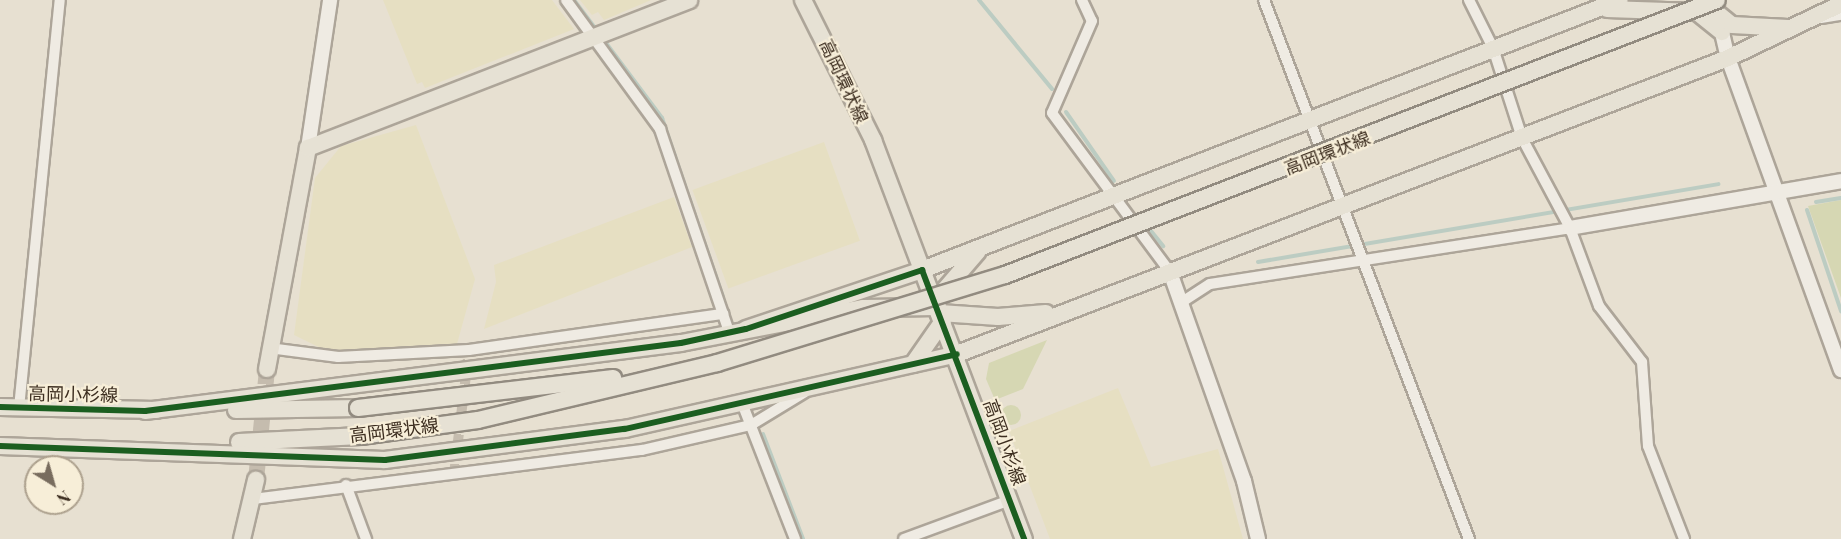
<!DOCTYPE html>
<meta charset="utf-8">
<style>
body{margin:0}
#map{position:relative;width:1841px;height:539px;overflow:hidden;background:#e7e0d1;font-family:"Playfair Display","Noto Sans JP",serif}
div>[style]{position:absolute}
[style*='--x']{left:calc(var(--x)*1px);top:calc(var(--y)*1px);width:calc(var(--w)*1px);rotate:calc(var(--a)*1deg)}
.farmland>*{inset:0;background:#e6dfc2;transform-origin:0 0}
.green>*{inset:0;background:#d6d7b3}
.round{border-radius:50%}
.stream>*{height:4px;margin:-2px;padding:0 2px;transform-origin:2px;border-radius:2px;background:#bcccc2}
.minor-tunnel>*{height:10px;margin-top:-5px;transform-origin:0;background:repeating-linear-gradient(90deg,#c5bcae 0 10px,transparent 0 15px)}
.primary-tunnel>*{height:16px;margin-top:-8px;transform-origin:0;background:repeating-linear-gradient(90deg,#c5bcae 0 16px,transparent 0 24px)}
.roads{filter:drop-shadow(2px 0 #ada599) drop-shadow(-2px 0 #ada599) drop-shadow(0 2px #ada599) drop-shadow(0 -2px #ada599)}
.minor>*{height:10px;margin:-5px;padding:0 5px;transform-origin:5px;border-radius:5px;background:#efebe3}
.tertiary>*{height:14px;margin:-7px;padding:0 7px;transform-origin:7px;border-radius:7px;background:#efebe3}
.primary>*{height:16px;margin:-8px;padding:0 8px;transform-origin:8px;border-radius:8px;background:#e6e1d4}
.bridges{filter:drop-shadow(2px 0 #928b80) drop-shadow(-2px 0 #928b80) drop-shadow(0 2px #928b80) drop-shadow(0 -2px #928b80)}
.primary-bridge>*{height:16px;margin:-8px;padding:0 8px;transform-origin:8px;border-radius:8px;background:#e6e1d4}
.cycleway>*{height:6px;margin:-3px;padding:0 3px;transform-origin:3px;border-radius:3px;background:#1b5e20}
span{translate:-50% -50%;white-space:nowrap;text-align:center;line-height:1.15;-webkit-text-stroke:4.5px #f7eed8;paint-order:stroke}
.street-label{font-size:18px;color:#3d2e20}
.north{position:absolute;left:24px;top:455px;width:60px;height:60px;box-sizing:border-box;background:#f7eed8;border:2px solid #ada18e;border-radius:50%;rotate:143deg;font-size:16px;font-weight:700;line-height:24px;text-align:center;color:#3d2e20}
.north::after{content:'';display:block;margin:auto;width:21px;height:27px;background:#786c5e;clip-path:polygon(50% 0,100% 100%,50% 72%,0 100%)}
</style>
<div id="map">
<div class="farmland">
<i style="clip-path:polygon(383px 0,552px 0,574px 29px,425px 88px,422px 82px,417px 84px)"></i>
<i style="clip-path:polygon(580px 0,651px 0,604px 20px,598px 12px,592px 15px)"></i>
<i style="clip-path:polygon(416px 125px,475px 279px,457px 344px,335px 355px,294px 335px,315px 178px,341px 146px)"></i>
<i style="left:824px;top:142px;width:105px;height:140px;rotate:70deg"></i>
<i style="clip-path:polygon(674px 197px,692px 247px,484px 329px,496px 282px,494px 265px)"></i>
<i style="clip-path:polygon(1118px 388px,1151px 467px,1218px 449px,1243px 539px,1050px 539px,1009px 431px)"></i>
</div>
<div class="green">
<i style="clip-path:polygon(1841px 200px,1841px 298px,1808px 206px)"></i>
<i style="clip-path:polygon(1047px 340px,1023px 389px,995px 400px,986px 379px,989px 363px)"></i>
<i class="round" style="left:1001px;top:405px;width:20px;height:20px"></i>
</div>
<div class="stream">
<i style="--x:574;--y:0;--w:39;--a:53"></i>
<i style="--x:979;--y:0;--w:115;--a:50.6"></i>
<i style="--x:603;--y:39;--w:99;--a:53.2"></i>
<i style="--x:662;--y:118;--w:189;--a:71.2"></i>
<i style="--x:1066;--y:112;--w:84;--a:55.2"></i>
<i style="--x:1816;--y:202;--w:25;--a:-9"></i>
<i style="--x:1807;--y:210;--w:107;--a:71.4"></i>
<i style="--x:1147;--y:226;--w:26;--a:51"></i>
<i style="--x:1258;--y:262;--w:467;--a:-9.6"></i>
<i style="--x:763;--y:434;--w:112;--a:69.1"></i>
</div>
<div class="minor-tunnel">
<i style="--x:454;--y:474;--w:125;--a:-83.1"></i>
</div>
<div class="primary-tunnel">
<i style="--x:256;--y:480;--w:112;--a:-84.3"></i>
</div>
<div class="roads">
<div class="minor">
<i style="--x:566;--y:0;--w:160;--a:53.9"></i>
<i style="--x:660;--y:129;--w:214;--a:71.2"></i>
<i style="--x:1082;--y:0;--w:23;--a:65"></i>
<i style="--x:1092;--y:21;--w:100;--a:113.5"></i>
<i style="--x:1052;--y:113;--w:198;--a:53.4"></i>
<i style="--x:1264;--y:0;--w:577;--a:69.18"></i>
<i style="--x:1469;--y:0;--w:54;--a:63.4"></i>
<i style="--x:1493;--y:48;--w:95;--a:72.1"></i>
<i style="--x:1522;--y:138;--w:102;--a:61.9"></i>
<i style="--x:1570;--y:228;--w:83;--a:69.6"></i>
<i style="--x:1599;--y:306;--w:71;--a:52.5"></i>
<i style="--x:1642;--y:362;--w:84;--a:85.9"></i>
<i style="--x:1648;--y:446;--w:100;--a:68.8"></i>
<i style="--x:1821;--y:18;--w:20;--a:-9"></i>
<i style="--x:1182;--y:302;--w:33;--a:-33"></i>
<i style="--x:1210;--y:284;--w:364;--a:-8.8"></i>
<i style="--x:269;--y:348;--w:70;--a:7.4"></i>
<i style="--x:338;--y:357;--w:131;--a:-3.1"></i>
<i style="--x:469;--y:350;--w:257;--a:-8.1"></i>
<i style="--x:742;--y:403;--w:146;--a:68.7"></i>
<i style="--x:19;--y:408;--w:410;--a:-84.3"></i>
<i style="--x:346;--y:485;--w:58;--a:69.7"></i>
<i style="--x:253;--y:499;--w:392;--a:-7.2"></i>
<i style="--x:642;--y:450;--w:112;--a:-12.9"></i>
<i style="--x:751;--y:425;--w:63;--a:-31.4"></i>
<i style="--x:904;--y:539;--w:113;--a:-20.2"></i>
</div>
<div class="tertiary">
<i style="--x:1720;--y:24;--w:35;--a:77"></i>
<i style="--x:1728;--y:58;--w:332;--a:70.1"></i>
<i style="--x:308;--y:148;--w:150;--a:-81.5"></i>
<i style="--x:1570;--y:228;--w:275;--a:-9.8"></i>
<i style="--x:1170;--y:272;--w:222;--a:70.5"></i>
<i style="--x:1244;--y:481;--w:60;--a:76.4"></i>
</div>
<div class="primary">
<i style="--x:803;--y:0;--w:157;--a:63.4"></i>
<i style="--x:873;--y:140;--w:427;--a:69.3"></i>
<i style="--x:1607;--y:9;--w:90;--a:1.9"></i>
<i style="--x:1697;--y:12;--w:32;--a:39"></i>
<i style="--x:1717;--y:13;--w:19;--a:39"></i>
<i style="--x:1732;--y:25;--w:56;--a:3.1"></i>
<i style="--x:935;--y:301;--w:66;--a:-49.3"></i>
<i style="--x:940;--y:313;--w:58;--a:3.9"></i>
<i style="--x:998;--y:317;--w:48;--a:-4.8"></i>
<i style="--x:746;--y:329;--w:186;--a:-18.5"></i>
<i style="--x:922;--y:270;--w:748;--a:-21.15"></i>
<i style="--x:913;--y:364;--w:52;--a:-55.1"></i>
<i style="--x:267;--y:369;--w:225;--a:-79.5"></i>
<i style="--x:308;--y:148;--w:409;--a:-21.2"></i>
<i style="--x:0;--y:407;--w:156;--a:1.1"></i>
<i style="--x:236;--y:410;--w:122;--a:-0.9"></i>
<i style="--x:145;--y:411;--w:540;--a:-7.23"></i>
<i style="--x:681;--y:343;--w:185;--a:-10.9"></i>
<i style="--x:863;--y:308;--w:75;--a:-0.8"></i>
<i style="--x:239;--y:442;--w:122;--a:-2.8"></i>
<i style="--x:0;--y:446;--w:385;--a:2.1"></i>
<i style="--x:385;--y:460;--w:242;--a:-7.4"></i>
<i style="--x:625;--y:429;--w:340;--a:-12.7"></i>
<i style="--x:957;--y:354;--w:826;--a:-21"></i>
<i style="--x:1728;--y:58;--w:125;--a:-25.5"></i>
<i style="--x:242;--y:539;--w:61;--a:-76.7"></i>
</div>
</div>
<div class="bridges">
<div class="primary-bridge">
<i style="--x:358;--y:408;--w:257;--a:-6.7"></i>
<i style="--x:361;--y:436;--w:118;--a:-7.8"></i>
<i style="--x:478;--y:420;--w:246;--a:-13.4"></i>
<i style="--x:717;--y:363;--w:301;--a:-17"></i>
<i style="--x:1005;--y:275;--w:763;--a:-21.12"></i>
</div>
</div>
<div class="cycleway">
<i style="--x:0;--y:407;--w:145;--a:1.6"></i>
<i style="--x:145;--y:411;--w:540;--a:-7.23"></i>
<i style="--x:681;--y:343;--w:66;--a:-12.2"></i>
<i style="--x:746;--y:329;--w:186;--a:-18.5"></i>
<i style="--x:922;--y:270;--w:288;--a:69.2"></i>
<i style="--x:0;--y:446;--w:385;--a:2.1"></i>
<i style="--x:385;--y:460;--w:242;--a:-7.4"></i>
<i style="--x:625;--y:429;--w:340;--a:-12.7"></i>
</div>
<div class="street-label">
<span style="left:844px;top:81px;rotate:65deg">高岡環状線</span>
<span style="left:1327px;top:153px;rotate:-21deg">高岡環状線</span>
<span style="left:73px;top:394px;rotate:1deg">高岡小杉線</span>
<span style="left:394px;top:430px;rotate:-7deg">高岡環状線</span>
<span style="left:1005px;top:442px;rotate:70deg">高岡小杉線</span>
</div>
<div class="north">N</div>
</div>
